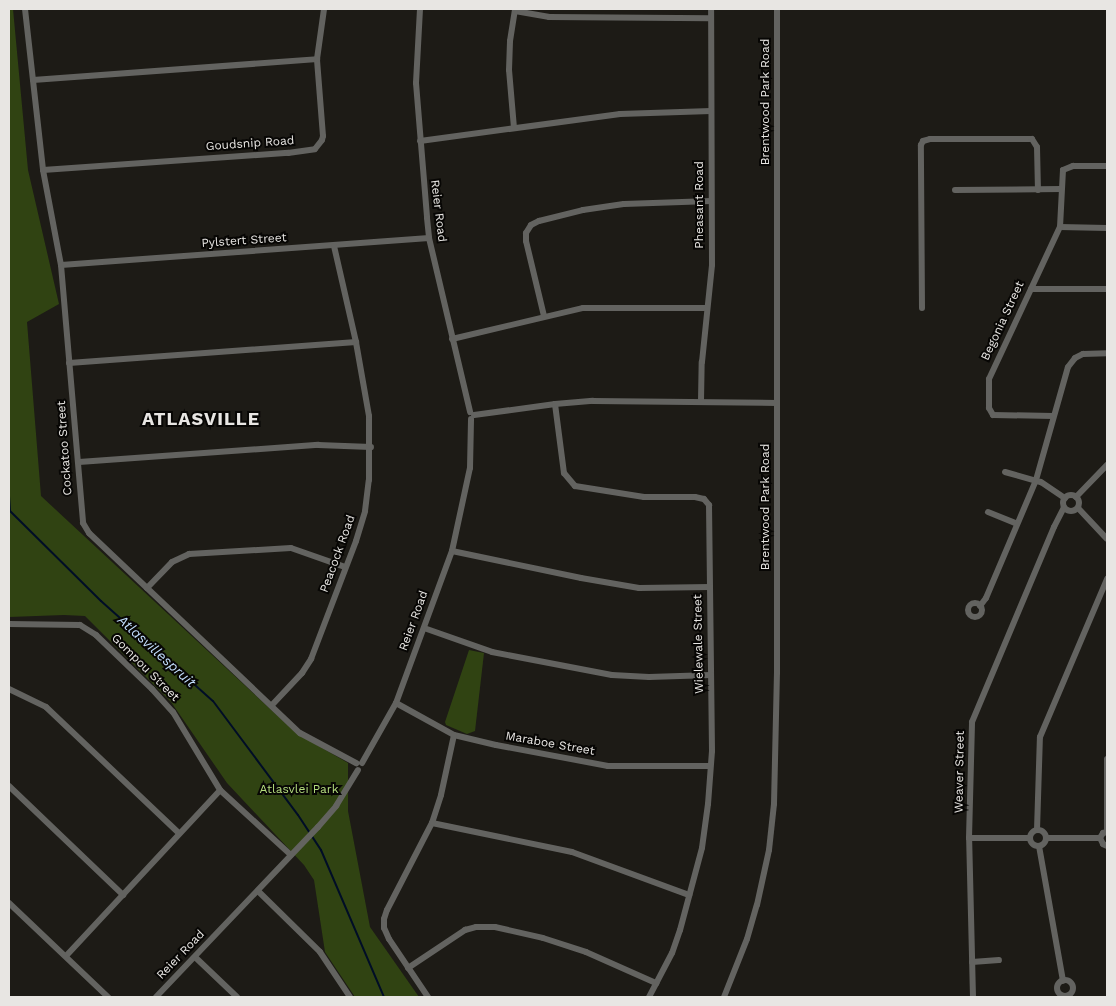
<!DOCTYPE html>
<style>
body{margin:0}
#map{position:relative;width:1116px;height:1006px;overflow:hidden;background:#1d1b16;font-family:"Work Sans",sans-serif}
div>[style]{position:absolute}
[style*='--x']{left:calc(var(--x)*1px);top:calc(var(--y)*1px);width:calc(var(--w)*1px);rotate:calc(var(--a)*1deg)}
.green>*{inset:0;background:#304312}
.stream>*{height:2px;margin:-1px;padding:0 1px;transform-origin:1px;border-radius:1px;background:#000d26}
.minor>*{height:6px;margin:-3px;padding:0 3px;transform-origin:3px;border-radius:3px;background:#636360}
.minor>.ring{margin:-3px;padding:0;box-sizing:content-box;background:none;border:6px solid #636360;border-radius:50%}
span{translate:-50% -50%;white-space:nowrap;text-align:center;line-height:1.15;-webkit-text-stroke:4px #070604;paint-order:stroke}
.street-label{font-size:12px;color:#e8e6e3}
.park-label{font-size:12px;color:#b5dd7f}
.water-label{font-size:14px;color:#c2ddfc;font-style:italic}
.district-label{font-size:18px;color:#e8e6e3;font-weight:700;letter-spacing:1px}
.frame{position:absolute;inset:0;border:10px solid #e8e6e3;pointer-events:none}
</style>
<div id="map">
<div class="green">
<i style="clip-path:polygon(9px 9px,13px 9px,28px 170px,59px 304px,27px 322px,41px 496px,296px 733px,348px 763px,348px 811px,370px 927px,419px 997px,355px 997px,325px 952px,314px 880px,304px 865px,227px 783px,171px 702px,85px 616px,64px 615px,9px 617px)"></i>
<i style="clip-path:polygon(469px 650px,484px 653px,475px 731px,467px 734px,446px 725px,445px 722px)"></i>
</div>
<div class="stream">
<i style="--x:9;--y:496;--w:15;--a:86"></i>
<i style="--x:10;--y:511;--w:128;--a:44.7"></i>
<i style="--x:101;--y:601;--w:150;--a:41.8"></i>
<i style="--x:213;--y:701;--w:142;--a:53.3"></i>
<i style="--x:298;--y:815;--w:42;--a:56.7"></i>
<i style="--x:321;--y:850;--w:160;--a:66.8"></i>
</div>
<div class="minor">
<i style="--x:25;--y:9;--w:162;--a:83.6"></i>
<i style="--x:43;--y:170;--w:97;--a:79.3"></i>
<i style="--x:61;--y:265;--w:259;--a:85.1"></i>
<i style="--x:83;--y:523;--w:12;--a:59"></i>
<i style="--x:89;--y:533;--w:291;--a:43.5"></i>
<i style="--x:300;--y:733;--w:64;--a:28.2"></i>
<i style="--x:420;--y:9;--w:74;--a:93.1"></i>
<i style="--x:416;--y:83;--w:135;--a:85.3"></i>
<i style="--x:427;--y:218;--w:20;--a:84"></i>
<i style="--x:429;--y:238;--w:179;--a:76.7"></i>
<i style="--x:515;--y:11;--w:35;--a:10"></i>
<i style="--x:549;--y:17;--w:162;--a:0.4"></i>
<i style="--x:33;--y:80;--w:285;--a:-4.2"></i>
<i style="--x:514;--y:128;--w:58;--a:-94.9"></i>
<i style="--x:509;--y:70;--w:29;--a:-88"></i>
<i style="--x:510;--y:41;--w:32;--a:-81"></i>
<i style="--x:420;--y:141;--w:202;--a:-7.7"></i>
<i style="--x:620;--y:114;--w:91;--a:-1.9"></i>
<i style="--x:43;--y:170;--w:246;--a:-4"></i>
<i style="--x:288;--y:153;--w:27;--a:-8"></i>
<i style="--x:315;--y:149;--w:11;--a:-52"></i>
<i style="--x:322;--y:140;--w:4;--a:-76"></i>
<i style="--x:323;--y:136;--w:77;--a:-94.5"></i>
<i style="--x:317;--y:59;--w:50;--a:-82"></i>
<i style="--x:955;--y:190;--w:106;--a:-0.5"></i>
<i style="--x:1060;--y:227;--w:47;--a:1.2"></i>
<i style="--x:61;--y:265;--w:369;--a:-4.2"></i>
<i style="--x:1031;--y:289;--w:76;--a:0"></i>
<i style="--x:922;--y:308;--w:163;--a:-90.4"></i>
<i style="--x:921;--y:145;--w:4;--a:-63"></i>
<i style="--x:923;--y:141;--w:7;--a:-16"></i>
<i style="--x:930;--y:139;--w:102;--a:0"></i>
<i style="--x:1032;--y:139;--w:9;--a:58"></i>
<i style="--x:1037;--y:147;--w:43;--a:88.7"></i>
<i style="--x:544;--y:316;--w:77;--a:-103.5"></i>
<i style="--x:526;--y:241;--w:8;--a:-90"></i>
<i style="--x:526;--y:233;--w:9;--a:-58"></i>
<i style="--x:531;--y:225;--w:9;--a:-27"></i>
<i style="--x:539;--y:221;--w:45;--a:-14"></i>
<i style="--x:583;--y:210;--w:41;--a:-8.3"></i>
<i style="--x:624;--y:204;--w:87;--a:-2"></i>
<i style="--x:452;--y:339;--w:135;--a:-13.3"></i>
<i style="--x:583;--y:308;--w:123;--a:0"></i>
<i style="--x:69;--y:363;--w:288;--a:-4.2"></i>
<i style="--x:701;--y:401;--w:39;--a:-89"></i>
<i style="--x:702;--y:362;--w:98;--a:-84.1"></i>
<i style="--x:712;--y:265;--w:256;--a:-90.2"></i>
<i style="--x:555;--y:404;--w:70;--a:82.6"></i>
<i style="--x:564;--y:473;--w:17;--a:50"></i>
<i style="--x:575;--y:486;--w:70;--a:9.1"></i>
<i style="--x:644;--y:497;--w:51;--a:0"></i>
<i style="--x:695;--y:497;--w:9;--a:13"></i>
<i style="--x:704;--y:499;--w:8;--a:50"></i>
<i style="--x:709;--y:505;--w:246;--a:89.3"></i>
<i style="--x:712;--y:751;--w:53;--a:94.3"></i>
<i style="--x:708;--y:804;--w:44;--a:97.8"></i>
<i style="--x:702;--y:848;--w:85;--a:105"></i>
<i style="--x:680;--y:930;--w:24;--a:109"></i>
<i style="--x:672;--y:953;--w:50;--a:117.6"></i>
<i style="--x:474;--y:415;--w:82;--a:-7.7"></i>
<i style="--x:555;--y:404;--w:38;--a:-5"></i>
<i style="--x:593;--y:401;--w:184;--a:0.6"></i>
<i style="--x:1053;--y:416;--w:60;--a:-179"></i>
<i style="--x:993;--y:415;--w:8;--a:-120"></i>
<i style="--x:989;--y:408;--w:29;--a:-90"></i>
<i style="--x:989;--y:379;--w:168;--a:-65"></i>
<i style="--x:1060;--y:227;--w:57;--a:-87"></i>
<i style="--x:1063;--y:170;--w:11;--a:-22"></i>
<i style="--x:1073;--y:166;--w:34;--a:0"></i>
<i style="--x:79;--y:462;--w:240;--a:-4.1"></i>
<i style="--x:318;--y:445;--w:53;--a:2.2"></i>
<i style="--x:1005;--y:472;--w:37;--a:16"></i>
<i style="--x:1041;--y:482;--w:29;--a:34"></i>
<i class="ring" style="left:1063px;top:495px;width:10px;height:10px"></i>
<i style="--x:1076;--y:497;--w:45;--a:-45.9"></i>
<i style="--x:1078;--y:508;--w:42;--a:46.9"></i>
<i style="--x:988;--y:512;--w:31;--a:22"></i>
<i style="--x:452;--y:551;--w:132;--a:11.8"></i>
<i style="--x:581;--y:578;--w:59;--a:9.8"></i>
<i style="--x:639;--y:588;--w:71;--a:-0.8"></i>
<i style="--x:147;--y:588;--w:36;--a:-46"></i>
<i style="--x:172;--y:562;--w:19;--a:-25"></i>
<i style="--x:189;--y:554;--w:102;--a:-3.4"></i>
<i style="--x:291;--y:548;--w:57;--a:19.4"></i>
<i class="ring" style="left:968px;top:603px;width:8px;height:8px"></i>
<i style="--x:980;--y:606;--w:10;--a:-53"></i>
<i style="--x:986;--y:598;--w:128;--a:-67"></i>
<i style="--x:1036;--y:480;--w:117;--a:-74.2"></i>
<i style="--x:1068;--y:367;--w:11;--a:-52"></i>
<i style="--x:1075;--y:358;--w:9;--a:-27"></i>
<i style="--x:1083;--y:354;--w:24;--a:-2"></i>
<i style="--x:9;--y:624;--w:71;--a:0.8"></i>
<i style="--x:80;--y:625;--w:19;--a:32"></i>
<i style="--x:96;--y:635;--w:78;--a:44"></i>
<i style="--x:152;--y:689;--w:31;--a:48"></i>
<i style="--x:173;--y:712;--w:91;--a:58.9"></i>
<i style="--x:220;--y:790;--w:96;--a:42.5"></i>
<i style="--x:424;--y:628;--w:72;--a:19.4"></i>
<i style="--x:492;--y:652;--w:122;--a:10.9"></i>
<i style="--x:612;--y:675;--w:37;--a:3"></i>
<i style="--x:649;--y:677;--w:62;--a:-1.8"></i>
<i style="--x:9;--y:689;--w:41;--a:25.9"></i>
<i style="--x:46;--y:707;--w:183;--a:43.5"></i>
<i style="--x:396;--y:703;--w:66;--a:28.9"></i>
<i style="--x:454;--y:735;--w:43;--a:13.4"></i>
<i style="--x:496;--y:745;--w:114;--a:10.6"></i>
<i style="--x:608;--y:766;--w:102;--a:0"></i>
<i style="--x:272;--y:705;--w:44;--a:-46.8"></i>
<i style="--x:302;--y:673;--w:17;--a:-57"></i>
<i style="--x:311;--y:659;--w:126;--a:-69.1"></i>
<i style="--x:356;--y:541;--w:31;--a:-73"></i>
<i style="--x:365;--y:511;--w:31;--a:-83"></i>
<i style="--x:369;--y:480;--w:64;--a:-90"></i>
<i style="--x:369;--y:416;--w:75;--a:-100"></i>
<i style="--x:356;--y:342;--w:98;--a:-102.9"></i>
<i style="--x:362;--y:763;--w:69;--a:-60.5"></i>
<i style="--x:396;--y:703;--w:162;--a:-69.8"></i>
<i style="--x:452;--y:551;--w:85;--a:-77.8"></i>
<i style="--x:470;--y:468;--w:49;--a:-88.8"></i>
<i style="--x:9;--y:786;--w:158;--a:43.7"></i>
<i style="--x:432;--y:823;--w:143;--a:11.7"></i>
<i style="--x:572;--y:852;--w:125;--a:20.2"></i>
<i style="--x:1037;--y:830;--w:93;--a:-88.2"></i>
<i style="--x:1040;--y:737;--w:172;--a:-67"></i>
<i class="ring" style="left:1030px;top:830px;width:10px;height:10px"></i>
<i style="--x:1107;--y:832;--w:73;--a:-90"></i>
<i style="--x:1107;--y:832;--w:4;--a:166"></i>
<i style="--x:1103;--y:833;--w:6;--a:121"></i>
<i style="--x:1100;--y:838;--w:7;--a:63"></i>
<i style="--x:1103;--y:844;--w:4;--a:27"></i>
<i style="--x:969;--y:838;--w:61;--a:0"></i>
<i style="--x:1046;--y:838;--w:54;--a:0"></i>
<i style="--x:1039;--y:846;--w:137;--a:79.9"></i>
<i style="--x:258;--y:891;--w:87;--a:44.5"></i>
<i style="--x:320;--y:952;--w:54;--a:56.3"></i>
<i style="--x:9;--y:903;--w:137;--a:43.5"></i>
<i style="--x:66;--y:956;--w:226;--a:-47.1"></i>
<i style="--x:195;--y:957;--w:58;--a:43.6"></i>
<i style="--x:972;--y:962;--w:27;--a:-4"></i>
<i style="--x:408;--y:968;--w:69;--a:-33.7"></i>
<i style="--x:465;--y:930;--w:11;--a:-15"></i>
<i style="--x:476;--y:927;--w:19;--a:0"></i>
<i style="--x:495;--y:927;--w:49;--a:12.9"></i>
<i style="--x:543;--y:938;--w:45;--a:18"></i>
<i style="--x:586;--y:952;--w:77;--a:23.9"></i>
<i class="ring" style="left:1057px;top:980px;width:10px;height:10px"></i>
<i style="--x:156;--y:997;--w:235;--a:-46.4"></i>
<i style="--x:318;--y:827;--w:28;--a:-49"></i>
<i style="--x:336;--y:806;--w:42;--a:-58.6"></i>
<i style="--x:428;--y:997;--w:70;--a:-123.9"></i>
<i style="--x:389;--y:939;--w:12;--a:-114"></i>
<i style="--x:384;--y:928;--w:9;--a:-90"></i>
<i style="--x:384;--y:919;--w:9;--a:-72"></i>
<i style="--x:387;--y:910;--w:98;--a:-62.7"></i>
<i style="--x:432;--y:823;--w:29;--a:-72"></i>
<i style="--x:441;--y:795;--w:61;--a:-77.8"></i>
<i style="--x:724;--y:997;--w:62;--a:-68.4"></i>
<i style="--x:747;--y:939;--w:35;--a:-74"></i>
<i style="--x:757;--y:905;--w:56;--a:-77.7"></i>
<i style="--x:769;--y:850;--w:46;--a:-83.8"></i>
<i style="--x:774;--y:804;--w:131;--a:-88.7"></i>
<i style="--x:777;--y:673;--w:664;--a:-90"></i>
<i style="--x:973;--y:997;--w:159;--a:-91.4"></i>
<i style="--x:969;--y:838;--w:116;--a:-88.5"></i>
<i style="--x:972;--y:722;--w:212;--a:-67.2"></i>
<i style="--x:1054;--y:527;--w:22;--a:-63"></i>
</div>
<div class="street-label">
<span style="left:766px;top:102px;rotate:-90deg">Brentwood Park Road</span>
<span style="left:250px;top:144px;rotate:-4deg">Goudsnip Road</span>
<span style="left:700px;top:205px;rotate:-90deg">Pheasant Road</span>
<span style="left:438px;top:211px;rotate:83deg">Reier Road</span>
<span style="left:244px;top:241px;rotate:-4deg">Pylstert Street</span>
<span style="left:1003px;top:321px;rotate:-65deg">Begonia Street</span>
<span style="left:65px;top:448px;rotate:-94deg">Cockatoo Street</span>
<span style="left:766px;top:507px;rotate:-90deg">Brentwood Park Road</span>
<span style="left:338px;top:554px;rotate:-70deg">Peacock Road</span>
<span style="left:414px;top:621px;rotate:-70deg">Reier Road</span>
<span style="left:699px;top:644px;rotate:-91deg">Wielewale Street</span>
<span style="left:145px;top:668px;rotate:45deg">Gompou Street</span>
<span style="left:550px;top:744px;rotate:10deg">Maraboe Street</span>
<span style="left:960px;top:772px;rotate:-89deg">Weaver Street</span>
<span style="left:181px;top:955px;rotate:-46deg">Reier Road</span>
</div>
<div class="park-label">
<span style="left:299px;top:790px">Atlasvlei Park</span>
</div>
<div class="water-label">
<span style="left:157px;top:651px;rotate:42deg">Atlasvillespruit</span>
</div>
<div class="district-label">
<span style="left:201px;top:419px">ATLASVILLE</span>
</div>
<div class="frame"></div>
</div>
